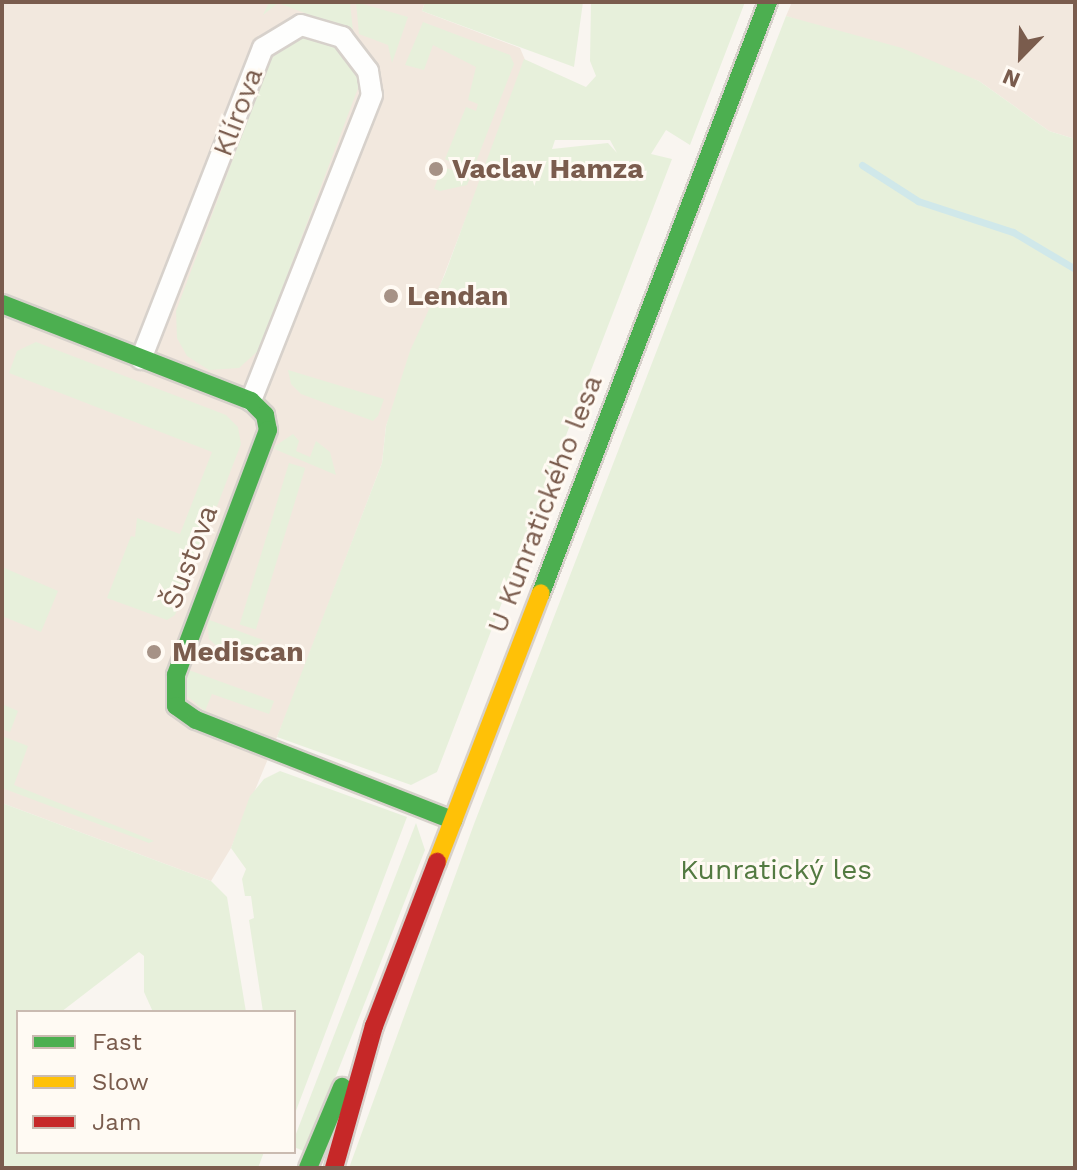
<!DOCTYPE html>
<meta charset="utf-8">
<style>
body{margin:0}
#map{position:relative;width:1077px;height:1170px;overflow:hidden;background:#f9f5f0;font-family:"Work Sans",sans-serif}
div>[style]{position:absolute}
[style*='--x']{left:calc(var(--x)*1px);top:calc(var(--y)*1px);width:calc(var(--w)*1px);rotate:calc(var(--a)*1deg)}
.residential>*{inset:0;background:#f2e8de}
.green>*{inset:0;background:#e7f0db;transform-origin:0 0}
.stream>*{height:7px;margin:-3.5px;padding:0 3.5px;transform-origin:3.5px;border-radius:3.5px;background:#d0e8ea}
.roads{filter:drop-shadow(2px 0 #d7d1cb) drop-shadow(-2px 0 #d7d1cb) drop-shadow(0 2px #d7d1cb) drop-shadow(0 -2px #d7d1cb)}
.street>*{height:20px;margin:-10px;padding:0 10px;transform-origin:10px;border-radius:10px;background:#fefefd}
.fast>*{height:18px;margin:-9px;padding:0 9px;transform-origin:9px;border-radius:9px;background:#4caf50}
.slow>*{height:18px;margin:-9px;padding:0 9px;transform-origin:9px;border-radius:9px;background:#ffc107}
.jam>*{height:18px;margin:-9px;padding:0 9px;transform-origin:9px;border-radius:9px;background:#c62828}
.dots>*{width:22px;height:22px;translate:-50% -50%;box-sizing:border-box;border:4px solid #fffaf3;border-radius:50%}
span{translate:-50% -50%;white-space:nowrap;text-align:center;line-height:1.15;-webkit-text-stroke:6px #fffaf3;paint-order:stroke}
.street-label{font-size:28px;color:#7a5c4d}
.poi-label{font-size:28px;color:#7a5c4d;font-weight:700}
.left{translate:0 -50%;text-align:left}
.park-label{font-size:28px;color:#537a41}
.frame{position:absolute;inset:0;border:4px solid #7a5c4d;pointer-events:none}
.legend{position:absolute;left:16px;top:1010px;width:280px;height:144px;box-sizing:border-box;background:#fffaf3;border:2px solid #cabbb1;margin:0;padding:10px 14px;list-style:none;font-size:24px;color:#7a5c4d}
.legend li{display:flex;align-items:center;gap:16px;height:40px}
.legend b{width:40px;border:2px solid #cabbb1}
.north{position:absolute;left:981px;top:16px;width:80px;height:80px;-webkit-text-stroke:6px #fffaf3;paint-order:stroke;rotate:203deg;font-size:22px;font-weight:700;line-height:32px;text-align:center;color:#7a5c4d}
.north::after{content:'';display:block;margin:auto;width:28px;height:36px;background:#7a5c4d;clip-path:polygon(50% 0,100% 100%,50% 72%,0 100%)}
</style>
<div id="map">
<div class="residential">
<i style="clip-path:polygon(2px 2px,425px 2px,422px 11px,520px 48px,526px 62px,386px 426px,382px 463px,289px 708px,231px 848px,211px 881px,2px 803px)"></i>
<i style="clip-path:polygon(792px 2px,1075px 2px,1075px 139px,1049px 131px,979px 81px,786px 16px)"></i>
</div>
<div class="green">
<i style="clip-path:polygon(269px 2px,350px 2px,353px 31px,278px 3px,263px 15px)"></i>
<i style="clip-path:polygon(356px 2px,408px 17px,392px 63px,388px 45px,359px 34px)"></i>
<i style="clip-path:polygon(425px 2px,583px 2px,574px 67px,422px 11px)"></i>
<i style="clip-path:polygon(evenodd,591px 2px,745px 2px,690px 145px,666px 130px,651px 154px,672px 159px,437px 772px,411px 785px,277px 737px,382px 463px,386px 426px,410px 351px,445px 274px,524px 59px,586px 87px,596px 76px,590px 61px,591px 2px,555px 140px,610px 140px,617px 153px,608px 143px,552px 149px,555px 140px)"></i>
<i style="clip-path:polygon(786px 16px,902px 48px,979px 81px,1049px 131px,1075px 139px,1075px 1168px,349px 1168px,474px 824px)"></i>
<i style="clip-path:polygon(423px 22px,510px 55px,514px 64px,467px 185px,440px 191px,434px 189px,442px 167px,452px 170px,455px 164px,445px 159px,466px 107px,476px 111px,478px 104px,468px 100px,476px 67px,433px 45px,424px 70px,405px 65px)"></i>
<i style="clip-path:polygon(305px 33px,334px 38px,357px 63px,360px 83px,259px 350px,239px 368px,209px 370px,187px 356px,177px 338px,176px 311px,270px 60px,282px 46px)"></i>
<i style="clip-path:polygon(36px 342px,226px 415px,238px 427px,241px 444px,175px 615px,167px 620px,107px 598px,131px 536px,135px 537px,137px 518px,180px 534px,212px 452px,9px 373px,17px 351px)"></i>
<i style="clip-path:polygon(288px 370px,384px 399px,378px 416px,373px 421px,301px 394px,291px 384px)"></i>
<i style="clip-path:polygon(293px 434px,299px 441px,296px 451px,310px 457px,316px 441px,330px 452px,336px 475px,272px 448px)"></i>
<i style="left:289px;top:463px;width:17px;height:169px;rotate:17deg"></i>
<i style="clip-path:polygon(2px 567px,58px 591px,41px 632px,2px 616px)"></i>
<i style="clip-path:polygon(207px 619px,263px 640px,251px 651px,222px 651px,209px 639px)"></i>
<i style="clip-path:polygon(186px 669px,274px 701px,269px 714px,212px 694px,205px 711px,186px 695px)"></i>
<i style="clip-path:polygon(2px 704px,18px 711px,10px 732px,2px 729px)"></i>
<i style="clip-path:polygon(2px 736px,28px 746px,14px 785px,154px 841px,149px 843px,2px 788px)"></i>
<i style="clip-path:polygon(280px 771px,407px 817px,294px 1116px,294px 1012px,263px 1012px,249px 920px,254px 918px,251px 896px,245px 896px,242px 879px,246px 869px,231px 848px,250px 796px,264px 779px)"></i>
<i style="clip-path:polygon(2px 803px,211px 881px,227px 897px,246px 1012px,153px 1012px,144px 992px,144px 956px,139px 952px,61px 1012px,18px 1012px,18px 1152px,264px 1152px,258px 1168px,2px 1168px)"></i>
<i style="clip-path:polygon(416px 823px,425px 850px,306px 1152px,294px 1147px,294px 1139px)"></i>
</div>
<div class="stream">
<i style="--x:862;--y:165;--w:67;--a:32.7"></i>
<i style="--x:918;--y:201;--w:100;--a:18.1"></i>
<i style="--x:1013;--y:232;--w:72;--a:30.8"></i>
</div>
<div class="roads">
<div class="street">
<i style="--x:141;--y:359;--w:334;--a:-68.6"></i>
<i style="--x:263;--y:48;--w:44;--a:-31.2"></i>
<i style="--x:301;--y:25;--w:43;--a:16.3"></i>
<i style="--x:342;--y:37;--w:43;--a:52.6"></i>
<i style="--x:368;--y:71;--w:24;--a:81"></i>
<i style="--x:372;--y:95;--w:329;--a:111.6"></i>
</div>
<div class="fast">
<i style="--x:2;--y:304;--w:267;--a:21.3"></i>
<i style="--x:251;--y:401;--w:20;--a:45"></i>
<i style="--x:265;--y:415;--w:15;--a:79"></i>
<i style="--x:268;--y:430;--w:262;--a:110.6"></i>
<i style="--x:176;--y:675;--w:31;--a:90"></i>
<i style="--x:176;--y:706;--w:24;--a:35"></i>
<i style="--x:196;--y:720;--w:276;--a:21.3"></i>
<i style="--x:541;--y:593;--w:633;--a:-68.99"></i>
<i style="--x:308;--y:1168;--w:88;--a:-67.2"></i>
</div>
<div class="slow">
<i style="--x:437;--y:862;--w:288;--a:-68.9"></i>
</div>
<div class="jam">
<i style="--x:334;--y:1168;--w:148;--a:-74.3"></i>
<i style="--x:374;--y:1026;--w:176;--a:-69"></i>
</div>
</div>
<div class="dots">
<i style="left:436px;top:169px;background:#a69286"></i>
<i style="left:391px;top:296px;background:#a69286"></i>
<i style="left:154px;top:652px;background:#a69286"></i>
</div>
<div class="street-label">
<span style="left:238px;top:112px;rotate:-69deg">Klírova</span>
<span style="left:545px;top:504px;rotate:-69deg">U Kunratického lesa</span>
<span style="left:190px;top:557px;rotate:-69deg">Šustova</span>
</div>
<div class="poi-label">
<span class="left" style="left:452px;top:169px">Vaclav Hamza</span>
<span class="left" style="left:407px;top:296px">Lendan</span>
<span class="left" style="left:172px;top:652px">Mediscan</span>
</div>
<div class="park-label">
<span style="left:776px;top:870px">Kunratický les</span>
</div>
<div class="frame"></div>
<ul class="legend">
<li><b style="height:10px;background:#4caf50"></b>Fast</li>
<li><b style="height:10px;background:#ffc107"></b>Slow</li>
<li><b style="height:10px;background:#c62828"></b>Jam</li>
</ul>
<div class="north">N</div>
</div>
